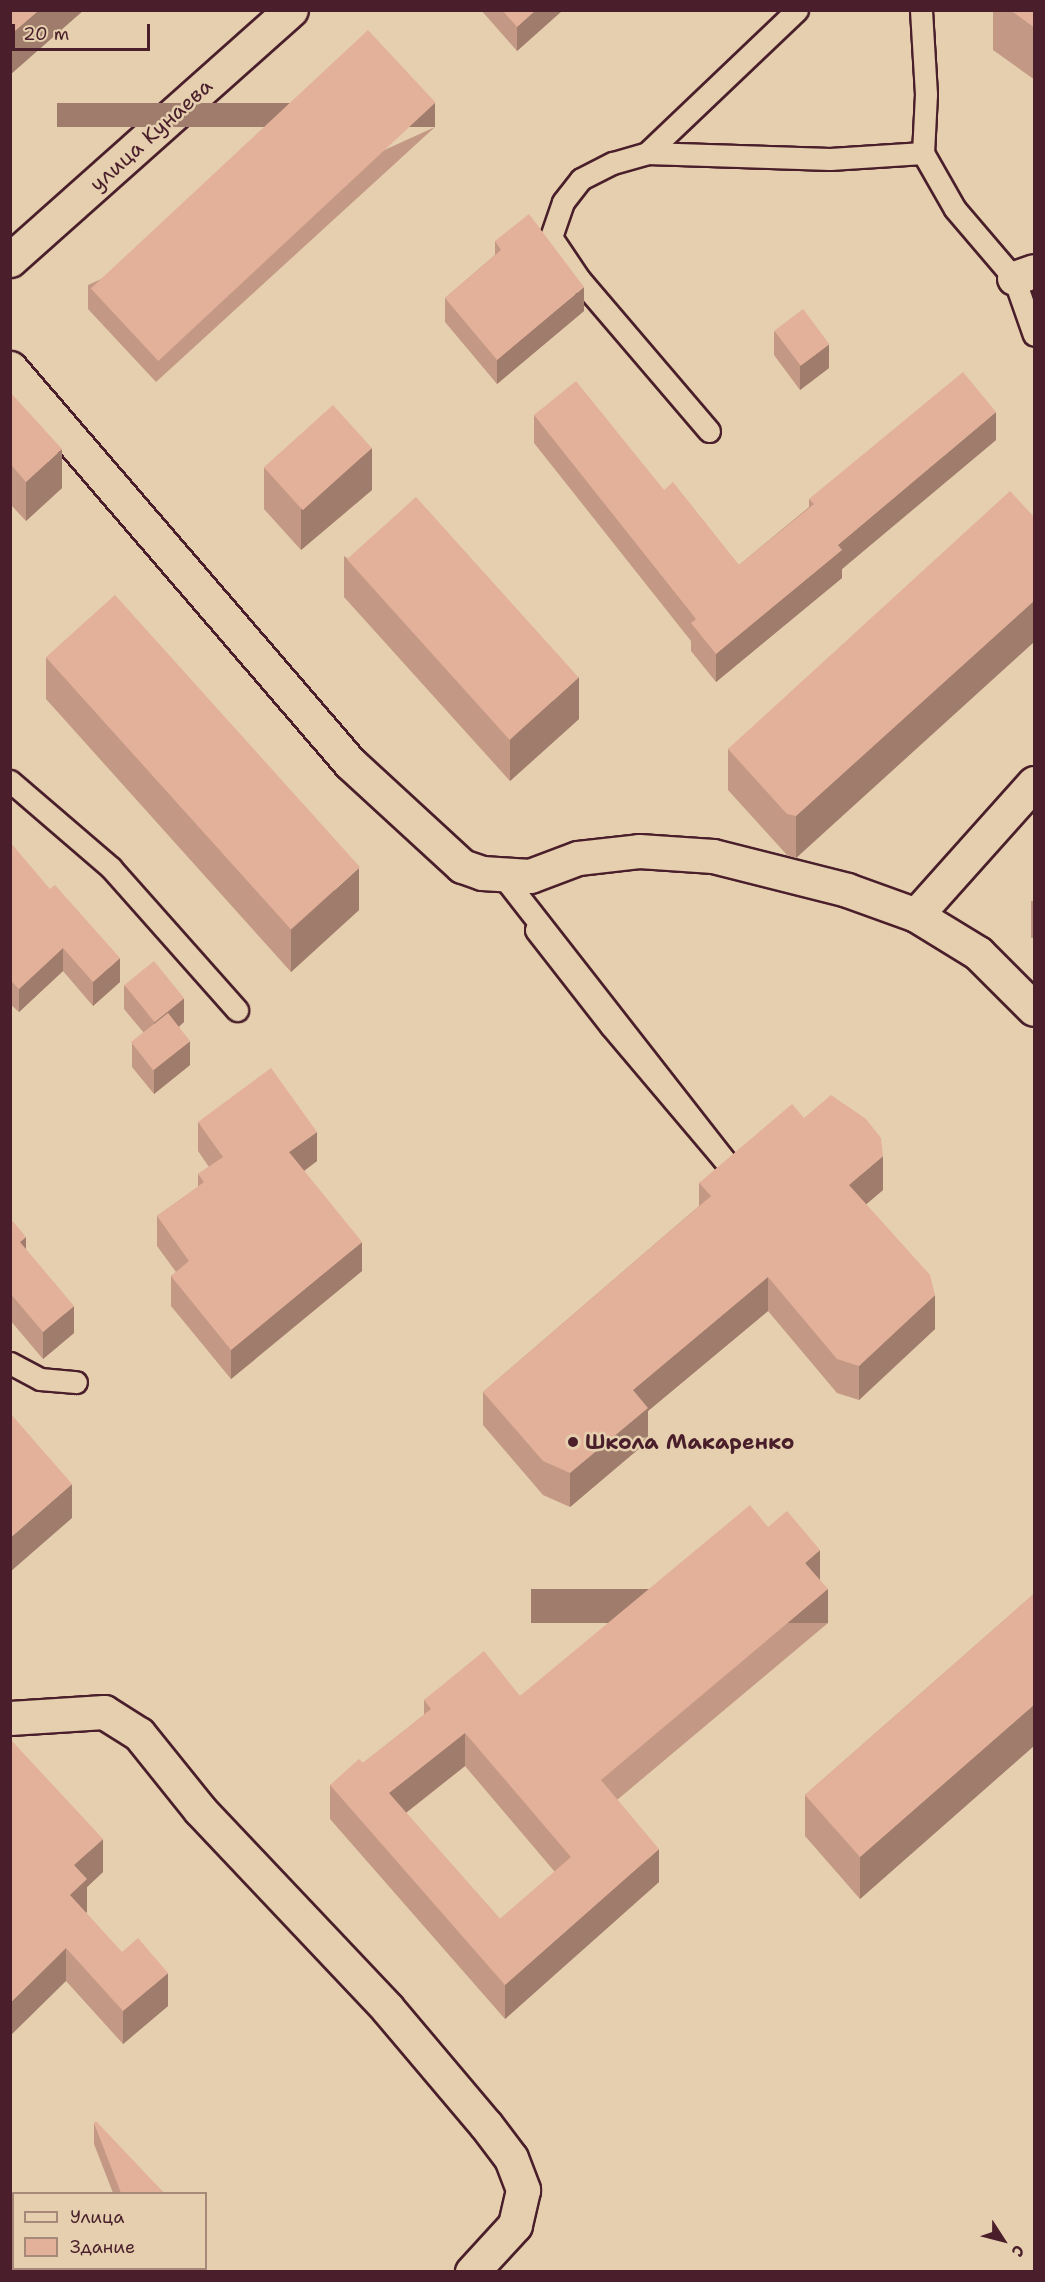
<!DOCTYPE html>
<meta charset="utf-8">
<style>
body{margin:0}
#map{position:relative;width:1045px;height:2282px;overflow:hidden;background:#e5cfae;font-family:"Shantell Sans",sans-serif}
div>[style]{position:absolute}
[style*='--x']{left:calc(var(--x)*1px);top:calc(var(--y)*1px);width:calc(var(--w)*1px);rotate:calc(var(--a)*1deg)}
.roads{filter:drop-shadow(2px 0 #4a1f2b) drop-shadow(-2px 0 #4a1f2b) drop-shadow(0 2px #4a1f2b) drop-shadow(0 -2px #4a1f2b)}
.service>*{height:21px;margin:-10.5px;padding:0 10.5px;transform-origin:10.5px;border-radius:10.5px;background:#e5cfae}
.minor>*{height:33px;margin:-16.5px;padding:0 16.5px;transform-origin:16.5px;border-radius:16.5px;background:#e5cfae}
.wall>*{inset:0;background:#c39884;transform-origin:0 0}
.shaded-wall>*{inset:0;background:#9f7c6c;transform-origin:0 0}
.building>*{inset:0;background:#e3b19a;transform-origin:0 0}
.dots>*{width:16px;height:16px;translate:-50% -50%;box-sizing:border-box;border:3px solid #e5cfae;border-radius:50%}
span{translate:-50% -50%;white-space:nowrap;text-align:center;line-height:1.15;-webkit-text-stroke:5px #e5cfae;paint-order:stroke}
.street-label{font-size:21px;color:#4a1f2b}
.poi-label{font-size:21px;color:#4a1f2b;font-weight:700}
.left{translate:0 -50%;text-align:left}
.frame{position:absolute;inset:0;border:12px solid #4a1f2b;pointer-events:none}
.legend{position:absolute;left:12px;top:2192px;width:195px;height:78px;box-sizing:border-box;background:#e5cfae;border:2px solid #a7897a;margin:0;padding:8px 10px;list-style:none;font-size:18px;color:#4a1f2b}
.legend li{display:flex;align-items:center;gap:12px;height:30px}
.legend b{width:30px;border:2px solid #a7897a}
.north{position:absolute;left:973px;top:2210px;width:60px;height:60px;-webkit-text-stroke:4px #e5cfae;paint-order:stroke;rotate:126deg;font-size:16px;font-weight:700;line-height:24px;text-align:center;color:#4a1f2b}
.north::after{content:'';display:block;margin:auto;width:21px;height:27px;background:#4a1f2b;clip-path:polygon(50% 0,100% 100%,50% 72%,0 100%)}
.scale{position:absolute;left:12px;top:24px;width:138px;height:27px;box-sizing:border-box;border:3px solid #4a1f2b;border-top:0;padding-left:8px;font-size:18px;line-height:21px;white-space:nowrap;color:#4a1f2b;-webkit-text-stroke:4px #e5cfae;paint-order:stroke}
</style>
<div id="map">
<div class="roads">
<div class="service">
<i style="--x:921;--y:10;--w:84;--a:86.6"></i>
<i style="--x:926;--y:94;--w:59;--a:92.9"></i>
<i style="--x:923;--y:153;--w:64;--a:60.3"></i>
<i style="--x:955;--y:209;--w:91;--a:49.5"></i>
<i style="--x:1014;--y:278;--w:60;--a:70.7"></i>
<i style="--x:647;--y:153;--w:207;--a:-43.6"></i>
<i style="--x:709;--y:431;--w:199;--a:-130.5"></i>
<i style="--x:580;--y:280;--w:52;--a:-124"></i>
<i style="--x:551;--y:237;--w:37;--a:-71"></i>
<i style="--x:563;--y:202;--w:29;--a:-52"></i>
<i style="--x:581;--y:179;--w:36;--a:-27"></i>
<i style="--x:613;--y:163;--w:35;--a:-16"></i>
<i style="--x:647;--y:153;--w:183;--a:1.9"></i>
<i style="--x:830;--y:159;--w:93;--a:-3.7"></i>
<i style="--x:10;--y:781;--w:133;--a:40.7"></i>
<i style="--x:111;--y:868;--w:190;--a:48.4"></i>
<i style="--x:501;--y:874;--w:373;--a:52"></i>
<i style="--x:731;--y:1168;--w:186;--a:-130.2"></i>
<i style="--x:611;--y:1026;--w:122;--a:-128"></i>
<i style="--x:10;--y:1363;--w:34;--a:28"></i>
<i style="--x:40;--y:1379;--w:36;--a:5"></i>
</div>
<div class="minor">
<i style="--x:10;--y:260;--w:376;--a:-41.7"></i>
<i style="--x:1014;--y:278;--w:21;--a:-19"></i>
<i style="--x:10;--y:368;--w:521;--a:49.28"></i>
<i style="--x:350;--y:763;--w:152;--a:42.6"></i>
<i style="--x:462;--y:866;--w:21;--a:19"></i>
<i style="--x:482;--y:873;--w:48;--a:3.6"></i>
<i style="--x:530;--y:876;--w:51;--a:-20.6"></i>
<i style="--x:578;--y:858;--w:61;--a:-6.5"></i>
<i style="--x:639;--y:851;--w:74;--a:3.9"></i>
<i style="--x:713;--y:856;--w:138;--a:14.2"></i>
<i style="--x:847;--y:890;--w:73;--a:19.9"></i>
<i style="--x:916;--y:915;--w:73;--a:31.5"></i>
<i style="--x:978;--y:953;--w:79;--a:45"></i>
<i style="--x:916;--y:915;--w:177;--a:-48.2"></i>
<i style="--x:10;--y:1718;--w:94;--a:-3.7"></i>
<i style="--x:104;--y:1712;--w:41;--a:32.2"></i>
<i style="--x:139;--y:1734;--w:97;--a:51.2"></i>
<i style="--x:200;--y:1810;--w:272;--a:46.6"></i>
<i style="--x:387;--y:2008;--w:153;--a:49.8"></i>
<i style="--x:486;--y:2125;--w:41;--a:52.9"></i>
<i style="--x:511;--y:2158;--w:34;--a:69"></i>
<i style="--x:523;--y:2190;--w:36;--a:103"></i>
<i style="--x:515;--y:2225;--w:64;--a:132.5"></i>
</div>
</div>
<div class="wall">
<i style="clip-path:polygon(481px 10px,563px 10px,517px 51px)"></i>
<i style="clip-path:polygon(993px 10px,1035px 10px,1035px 80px,993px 50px)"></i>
<i style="clip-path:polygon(435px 127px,156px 382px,88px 309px,88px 285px)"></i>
<i style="clip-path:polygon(495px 241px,584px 311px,497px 384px,445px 322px,445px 298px,495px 255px)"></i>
<i style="clip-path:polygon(774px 331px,829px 368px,800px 390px,774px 355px)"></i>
<i style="clip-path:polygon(10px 392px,62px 488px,26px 521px,12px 506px)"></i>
<i style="clip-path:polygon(534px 415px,664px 490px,739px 565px,809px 507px,809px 499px,996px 440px,842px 569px,842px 578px,716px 682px,691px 651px,691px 641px,534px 443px)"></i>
<i style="clip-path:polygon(264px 468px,372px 490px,301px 550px,264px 509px)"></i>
<i style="clip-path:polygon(1035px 518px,1035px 641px,796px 858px,787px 855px,728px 790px,728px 749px)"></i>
<i style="clip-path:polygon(344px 556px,579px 719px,510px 781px,344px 597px)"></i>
<i style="clip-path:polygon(46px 657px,359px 910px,291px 972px,46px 699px)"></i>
<i style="clip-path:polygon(10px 842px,120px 982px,93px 1006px,63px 971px,19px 1012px,10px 1004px)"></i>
<i style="left:1035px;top:901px;width:37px;height:4px;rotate:90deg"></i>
<i style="clip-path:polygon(124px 985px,184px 1022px,179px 1027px,190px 1065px,154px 1094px,132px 1067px,132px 1043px,144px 1033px,124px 1009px)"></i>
<i style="clip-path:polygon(804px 1118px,883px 1190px,866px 1204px,935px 1329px,859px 1400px,837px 1393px,768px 1311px,648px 1411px,648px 1441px,570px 1507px,543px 1495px,483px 1425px,483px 1392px,699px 1206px,699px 1183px)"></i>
<i style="clip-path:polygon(198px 1122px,317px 1161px,304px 1171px,362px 1271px,231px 1379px,171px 1306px,171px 1276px,176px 1272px,157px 1246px,157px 1216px,198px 1187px,198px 1174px,209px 1167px,198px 1151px)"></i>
<i style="clip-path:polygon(10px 1218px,26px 1250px,74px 1333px,43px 1359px,10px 1320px)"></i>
<i style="clip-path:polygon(evenodd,768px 1527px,820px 1580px,828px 1623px,617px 1800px,659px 1882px,505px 2019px,330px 1819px,330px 1785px,363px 1763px,424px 1715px,424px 1700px,520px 1696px,768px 1527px,465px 1766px,555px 1872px,500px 1919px,406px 1813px,465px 1766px)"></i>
<i style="clip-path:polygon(1035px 1593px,1035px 1745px,860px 1899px,805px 1836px,805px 1795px)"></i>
<i style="clip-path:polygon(10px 1742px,103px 1872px,87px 1887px,87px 1912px,86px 1913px,168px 2006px,123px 2044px,66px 1981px)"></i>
<i style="clip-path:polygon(94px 2123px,164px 2193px,113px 2193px,94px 2144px)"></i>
</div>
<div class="shaded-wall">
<i style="clip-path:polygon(39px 10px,84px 10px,10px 75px,10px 35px)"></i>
<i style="clip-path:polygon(536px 10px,563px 10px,517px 51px,517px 27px)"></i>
<i style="left:435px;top:103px;width:24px;height:378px;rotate:90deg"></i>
<i style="clip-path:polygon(584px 287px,584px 311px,497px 384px,497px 360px)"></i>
<i style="clip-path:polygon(829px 344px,829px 368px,800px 390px,800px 366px)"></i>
<i style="clip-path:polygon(996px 412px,996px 440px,842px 569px,842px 578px,716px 682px,716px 654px,838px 545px)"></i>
<i style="clip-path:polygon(372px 448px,372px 490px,301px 550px,301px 508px)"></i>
<i style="clip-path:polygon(62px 449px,62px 488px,26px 521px,26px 482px)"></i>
<i style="left:12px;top:466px;width:40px;height:2px;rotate:90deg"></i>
<i style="clip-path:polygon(1035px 600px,1035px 641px,796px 858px,796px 816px)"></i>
<i style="clip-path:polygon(579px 677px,579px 719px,510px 781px,510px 740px)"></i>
<i style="clip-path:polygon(359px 868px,359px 910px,291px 972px,291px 930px)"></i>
<i style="clip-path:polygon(63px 948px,63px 971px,19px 1012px,19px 989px)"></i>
<i style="clip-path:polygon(120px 958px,120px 982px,93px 1006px,93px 982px)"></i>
<i style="clip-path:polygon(184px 998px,184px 1022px,154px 1046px,154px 1022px)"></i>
<i style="clip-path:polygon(190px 1041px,190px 1065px,154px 1094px,154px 1070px)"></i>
<i style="clip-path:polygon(317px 1132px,317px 1161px,289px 1182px,289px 1152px)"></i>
<i style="clip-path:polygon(883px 1156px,883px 1190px,849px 1219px,849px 1185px)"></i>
<i style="clip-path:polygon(26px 1237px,26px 1264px,20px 1242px)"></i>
<i style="clip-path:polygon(362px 1242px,362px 1271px,231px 1379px,231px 1350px)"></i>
<i style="clip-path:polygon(768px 1277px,768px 1311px,648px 1411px,648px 1441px,570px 1507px,570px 1473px,633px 1390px)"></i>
<i style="clip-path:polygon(935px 1295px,935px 1329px,859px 1400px,859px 1366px)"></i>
<i style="clip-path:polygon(74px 1306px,74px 1333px,43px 1359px,43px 1332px)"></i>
<i style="clip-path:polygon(72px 1484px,72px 1518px,10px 1572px,10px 1538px)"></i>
<i style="clip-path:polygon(820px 1550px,820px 1584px,805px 1563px)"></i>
<i style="left:828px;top:1589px;width:34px;height:297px;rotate:90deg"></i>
<i style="clip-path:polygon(1035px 1704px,1035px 1745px,860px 1899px,860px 1857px)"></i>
<i style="clip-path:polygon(465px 1733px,465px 1766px,389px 1826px,389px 1793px)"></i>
<i style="clip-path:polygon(103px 1839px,103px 1872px,87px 1887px,87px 1912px,70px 1928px,70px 1895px,74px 1865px)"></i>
<i style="clip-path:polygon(659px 1849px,659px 1882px,505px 2019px,505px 1985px)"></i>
<i style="clip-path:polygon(66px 1948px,66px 1981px,10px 2036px,10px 2003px)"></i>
<i style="clip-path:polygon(168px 1973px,168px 2006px,123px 2044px,123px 2011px)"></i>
</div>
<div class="building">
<i style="clip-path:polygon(10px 10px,39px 10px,10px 35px)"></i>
<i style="clip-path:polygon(502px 10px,536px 10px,517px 27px)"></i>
<i style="clip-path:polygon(1010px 10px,1035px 10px,1035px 28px)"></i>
<i style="left:368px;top:30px;width:99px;height:379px;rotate:47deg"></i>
<i style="clip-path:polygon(529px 214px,584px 287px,497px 360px,445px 298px,501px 250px,495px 241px)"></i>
<i style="left:803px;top:309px;width:44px;height:36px;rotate:53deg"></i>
<i style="clip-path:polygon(963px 372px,996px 412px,838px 545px,842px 550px,716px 654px,691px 623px,696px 619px,534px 415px,576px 381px,664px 490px,673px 482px,739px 565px,814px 504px,809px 499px)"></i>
<i style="clip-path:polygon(10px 392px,62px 449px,26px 482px,12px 466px,10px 467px)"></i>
<i style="left:333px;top:405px;width:58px;height:93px;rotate:48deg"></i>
<i style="clip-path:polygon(1010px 491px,1035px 518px,1035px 600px,796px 816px,787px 814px,728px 749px)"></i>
<i style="left:416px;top:497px;width:243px;height:93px;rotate:48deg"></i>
<i style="left:115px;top:595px;width:366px;height:93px;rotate:48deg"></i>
<i style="clip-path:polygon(10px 842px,50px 889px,55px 885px,120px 958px,93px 982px,63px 948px,19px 989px,10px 980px)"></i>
<i style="left:154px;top:961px;width:48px;height:38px;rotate:51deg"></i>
<i style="left:168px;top:1013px;width:36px;height:47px;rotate:52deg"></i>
<i style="clip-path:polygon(271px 1068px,317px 1132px,289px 1152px,362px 1242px,231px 1350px,171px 1276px,189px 1261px,157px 1216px,204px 1182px,198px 1174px,223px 1157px,198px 1122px)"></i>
<i style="clip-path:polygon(831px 1095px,866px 1119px,881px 1138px,883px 1156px,849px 1185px,930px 1275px,935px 1295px,859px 1366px,837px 1359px,768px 1277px,633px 1390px,648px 1408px,570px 1473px,543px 1461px,483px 1392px,711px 1196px,699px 1183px,792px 1104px,804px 1118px)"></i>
<i style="clip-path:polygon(10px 1218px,26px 1237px,20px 1242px,74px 1306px,43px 1332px,10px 1293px)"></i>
<i style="clip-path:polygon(10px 1413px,72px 1484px,10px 1538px)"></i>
<i style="clip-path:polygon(evenodd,750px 1505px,768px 1527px,787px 1511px,820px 1550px,805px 1563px,828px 1589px,601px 1780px,659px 1849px,505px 1985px,330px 1785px,359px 1759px,363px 1763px,431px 1709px,424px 1700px,484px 1651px,520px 1696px,750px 1505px,465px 1733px,571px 1857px,500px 1919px,389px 1793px,465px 1733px)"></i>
<i style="clip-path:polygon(1035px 1593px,1035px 1704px,860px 1857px,805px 1795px)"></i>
<i style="clip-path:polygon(12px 1741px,103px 1839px,74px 1865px,87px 1879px,70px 1895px,122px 1952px,138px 1938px,168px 1973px,123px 2011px,66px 1948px,10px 2003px,10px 1742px)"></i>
<i style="clip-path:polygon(96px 2121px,164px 2193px,121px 2193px,94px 2123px)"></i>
</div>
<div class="dots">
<i style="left:573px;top:1442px;background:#4a1f2b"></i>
</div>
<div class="street-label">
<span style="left:151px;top:135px;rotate:-42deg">улица Кунаева</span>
</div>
<div class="poi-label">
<span class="left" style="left:585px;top:1442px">Школа Макаренко</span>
</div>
<div class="frame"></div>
<ul class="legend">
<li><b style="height:8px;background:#e5cfae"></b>Улица</li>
<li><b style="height:16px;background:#e3b19a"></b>Здание</li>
</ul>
<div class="north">С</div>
<div class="scale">20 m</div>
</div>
